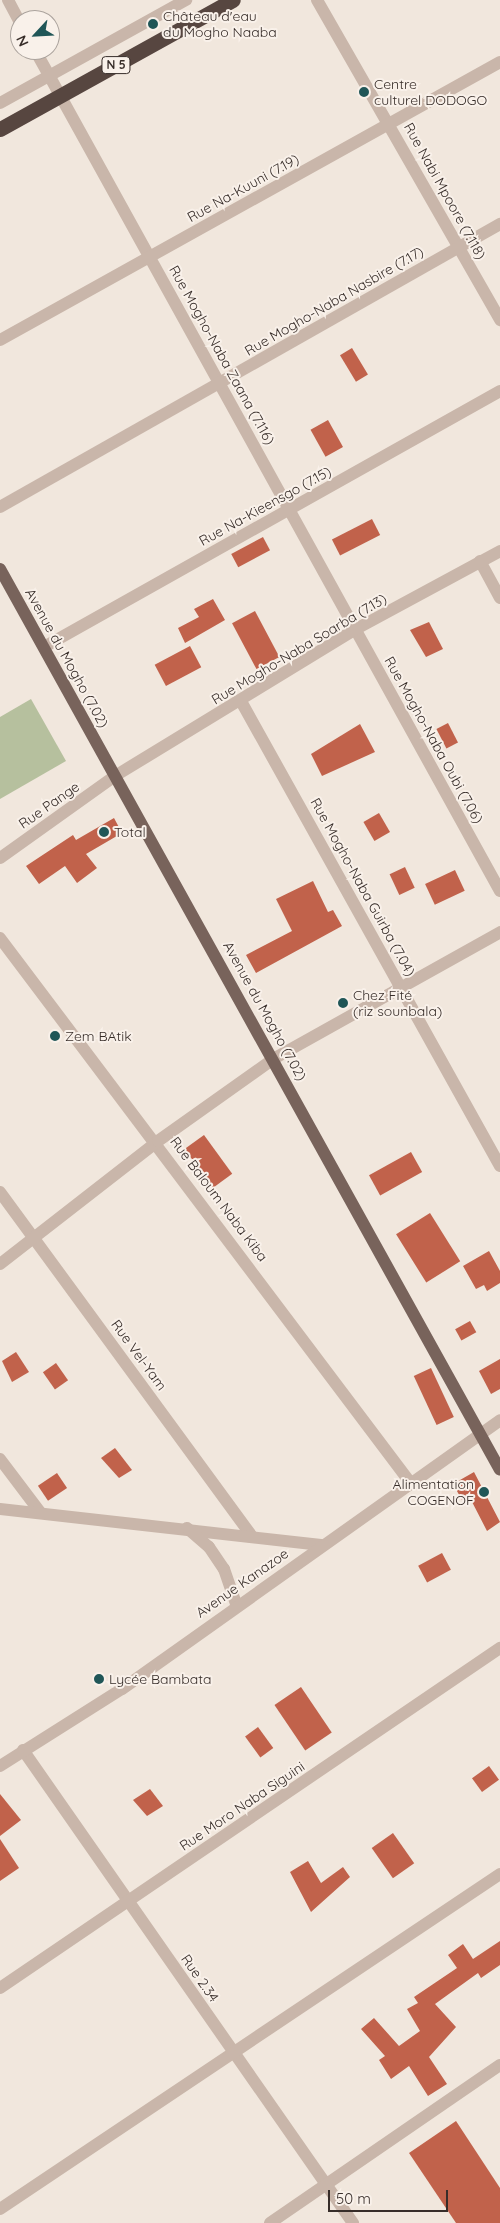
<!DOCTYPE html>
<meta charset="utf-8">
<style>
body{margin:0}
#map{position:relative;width:500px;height:2223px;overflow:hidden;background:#f1e7dd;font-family:Quicksand,sans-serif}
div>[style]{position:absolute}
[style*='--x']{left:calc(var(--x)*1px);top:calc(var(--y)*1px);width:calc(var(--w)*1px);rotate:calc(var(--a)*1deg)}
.green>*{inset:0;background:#b6c09e}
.building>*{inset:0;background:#c1624b;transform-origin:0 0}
.minor>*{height:12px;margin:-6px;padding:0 6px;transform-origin:6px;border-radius:6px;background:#c9b6aa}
.major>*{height:12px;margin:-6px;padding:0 6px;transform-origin:6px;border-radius:6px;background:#78635b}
.highway>*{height:15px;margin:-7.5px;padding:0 7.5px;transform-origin:7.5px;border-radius:7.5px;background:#574640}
.dots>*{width:14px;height:14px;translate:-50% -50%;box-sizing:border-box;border:2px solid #f9f1ea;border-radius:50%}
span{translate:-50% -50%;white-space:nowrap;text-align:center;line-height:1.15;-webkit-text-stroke:4px #f9f1ea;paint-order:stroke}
.shield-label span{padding:1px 4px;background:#f9f1ea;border:1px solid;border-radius:4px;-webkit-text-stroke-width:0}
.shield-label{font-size:12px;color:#372d29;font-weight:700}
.poi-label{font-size:14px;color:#372d29}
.left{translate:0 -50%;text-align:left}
.right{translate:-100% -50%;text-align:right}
.street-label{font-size:14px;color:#372d29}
.north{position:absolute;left:10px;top:10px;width:50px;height:50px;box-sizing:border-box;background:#f9f1ea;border:1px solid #aba39d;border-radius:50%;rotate:245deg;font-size:14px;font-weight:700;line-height:20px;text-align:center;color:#372d29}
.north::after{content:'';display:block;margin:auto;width:18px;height:22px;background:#205657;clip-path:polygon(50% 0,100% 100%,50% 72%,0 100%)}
.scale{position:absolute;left:328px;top:2190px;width:120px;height:22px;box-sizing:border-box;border:2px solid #372d29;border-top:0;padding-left:6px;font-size:15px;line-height:18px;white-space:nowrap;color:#372d29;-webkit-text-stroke:4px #f9f1ea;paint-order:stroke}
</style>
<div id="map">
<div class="green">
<i style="clip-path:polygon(31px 699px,66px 761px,0 799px,0 717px)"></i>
</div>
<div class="building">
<i style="left:352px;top:348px;width:31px;height:14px;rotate:59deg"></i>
<i style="left:328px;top:420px;width:31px;height:20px;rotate:61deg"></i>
<i style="left:372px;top:519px;width:18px;height:45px;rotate:63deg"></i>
<i style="left:263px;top:537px;width:15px;height:36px;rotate:62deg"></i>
<i style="clip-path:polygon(213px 599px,225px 620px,185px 643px,178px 628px,199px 617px,194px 609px)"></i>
<i style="left:255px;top:611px;width:52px;height:26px;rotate:62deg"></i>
<i style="clip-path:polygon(429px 622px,443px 649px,426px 657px,410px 630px)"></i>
<i style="left:190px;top:646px;width:24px;height:40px;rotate:62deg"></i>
<i style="left:448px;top:723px;width:22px;height:13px;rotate:63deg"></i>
<i style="clip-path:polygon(360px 724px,375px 752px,322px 776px,311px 754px)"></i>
<i style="left:379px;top:813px;width:22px;height:18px;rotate:60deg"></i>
<i style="clip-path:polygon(114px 818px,122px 833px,86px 854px,97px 868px,77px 883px,65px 866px,39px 884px,26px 866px,73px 835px,76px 840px)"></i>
<i style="left:405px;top:867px;width:23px;height:17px;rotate:65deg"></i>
<i style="left:455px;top:870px;width:23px;height:33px;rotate:65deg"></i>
<i style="clip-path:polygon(313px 881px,328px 912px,333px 910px,342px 926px,256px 973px,246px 955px,292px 931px,276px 899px)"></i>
<i style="left:204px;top:1135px;width:48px;height:24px;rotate:54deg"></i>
<i style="left:411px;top:1152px;width:23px;height:48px;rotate:61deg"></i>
<i style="left:430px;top:1213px;width:57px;height:40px;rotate:58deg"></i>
<i style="clip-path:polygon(489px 1251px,500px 1271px,500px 1283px,487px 1291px,484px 1285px,476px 1289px,463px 1266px)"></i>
<i style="left:470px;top:1321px;width:13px;height:17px;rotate:61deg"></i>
<i style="clip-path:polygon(16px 1352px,29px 1372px,12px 1382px,2px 1361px)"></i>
<i style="clip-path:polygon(500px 1359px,500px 1389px,491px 1394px,479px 1371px)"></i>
<i style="left:56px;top:1363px;width:21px;height:16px;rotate:55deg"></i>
<i style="left:431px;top:1368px;width:54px;height:19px;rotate:65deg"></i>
<i style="clip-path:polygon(115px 1448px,132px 1470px,119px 1478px,101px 1458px)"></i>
<i style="clip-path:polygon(474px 1472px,500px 1522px,487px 1531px,469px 1496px,462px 1500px,453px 1484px)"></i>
<i style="left:57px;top:1473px;width:18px;height:23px;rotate:56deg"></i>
<i style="left:442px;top:1553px;width:19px;height:27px;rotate:62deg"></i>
<i style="left:301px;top:1687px;width:55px;height:32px;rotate:56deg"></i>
<i style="left:258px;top:1727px;width:26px;height:16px;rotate:54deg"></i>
<i style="left:489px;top:1766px;width:17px;height:21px;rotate:54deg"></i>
<i style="clip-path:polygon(150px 1789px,163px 1806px,147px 1816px,133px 1800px)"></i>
<i style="clip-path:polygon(0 1794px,21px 1820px,0 1836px)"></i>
<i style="left:393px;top:1833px;width:37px;height:26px;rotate:55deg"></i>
<i style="clip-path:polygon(0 1839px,19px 1868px,0 1881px)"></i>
<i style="clip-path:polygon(308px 1861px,321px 1883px,343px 1867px,350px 1877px,311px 1912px,290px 1872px)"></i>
<i style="clip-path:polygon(500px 1941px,500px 1965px,481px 1978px,478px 1973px,435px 2004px,456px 2027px,429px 2057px,447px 2084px,428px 2096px,409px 2066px,391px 2079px,379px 2060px,385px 2056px,361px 2029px,374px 2018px,399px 2046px,420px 2031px,407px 2009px,418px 2003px,414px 1997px,457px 1968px,448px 1955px,463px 1944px,473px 1959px)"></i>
<i style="clip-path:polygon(456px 2121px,500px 2188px,500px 2223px,456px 2223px,409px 2153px)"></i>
</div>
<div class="minor">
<i style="--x:8;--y:0;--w:26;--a:62"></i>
<i style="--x:317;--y:0;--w:369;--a:60.2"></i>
<i style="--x:35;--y:50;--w:961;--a:61.06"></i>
<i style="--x:0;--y:103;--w:213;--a:-29"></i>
<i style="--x:0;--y:340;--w:572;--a:-29.07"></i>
<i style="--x:0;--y:507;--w:575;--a:-29.51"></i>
<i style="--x:480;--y:561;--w:42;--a:61.6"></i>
<i style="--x:44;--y:647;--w:523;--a:-29.31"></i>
<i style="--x:242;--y:703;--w:530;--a:60.87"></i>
<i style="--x:0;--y:858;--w:141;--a:-35.5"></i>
<i style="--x:115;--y:776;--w:282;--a:-31.4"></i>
<i style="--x:356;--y:629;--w:164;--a:-28.4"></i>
<i style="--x:0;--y:938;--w:680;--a:53.01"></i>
<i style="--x:0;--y:1192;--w:426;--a:53.8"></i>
<i style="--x:0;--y:1264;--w:200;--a:-37.9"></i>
<i style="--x:158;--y:1141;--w:143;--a:-35.4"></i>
<i style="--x:275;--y:1058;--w:258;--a:-29.2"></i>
<i style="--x:0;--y:1459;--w:66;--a:53"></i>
<i style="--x:0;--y:1509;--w:323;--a:6.4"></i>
<i style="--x:187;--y:1528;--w:29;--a:41"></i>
<i style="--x:209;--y:1547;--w:27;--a:56"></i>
<i style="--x:224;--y:1569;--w:37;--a:71"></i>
<i style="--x:23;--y:1750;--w:577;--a:55.1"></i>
<i style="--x:0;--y:1766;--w:144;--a:-32.3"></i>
<i style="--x:122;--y:1689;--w:464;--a:-35.4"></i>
<i style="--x:0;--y:1988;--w:605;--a:-34.22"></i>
<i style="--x:0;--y:2209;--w:602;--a:-33.82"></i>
<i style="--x:270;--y:2223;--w:279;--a:-34.5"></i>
</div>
<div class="major">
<i style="--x:0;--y:569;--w:1030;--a:60.97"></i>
</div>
<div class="highway">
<i style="--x:0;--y:129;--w:266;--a:-29"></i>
</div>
<div class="dots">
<i style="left:153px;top:24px;background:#205657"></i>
<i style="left:364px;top:92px;background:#205657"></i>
<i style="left:104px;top:832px;background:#205657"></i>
<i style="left:343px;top:1003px;background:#205657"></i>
<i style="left:55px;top:1036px;background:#205657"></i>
<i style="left:484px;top:1492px;background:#205657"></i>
<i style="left:99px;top:1679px;background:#205657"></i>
</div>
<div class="shield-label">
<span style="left:116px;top:65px">N 5</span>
</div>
<div class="poi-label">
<span class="left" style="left:163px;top:24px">Château d'eau<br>du Mogho Naaba</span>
<span class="left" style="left:374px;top:92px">Centre<br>culturel DODOGO</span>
<span class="left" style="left:114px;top:832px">Total</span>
<span class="left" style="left:353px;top:1003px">Chez Fité<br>(riz sounbala)</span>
<span class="left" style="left:65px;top:1036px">Zem BAtik</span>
<span class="right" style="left:474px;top:1492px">Alimentation<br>COGENOF</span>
<span class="left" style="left:109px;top:1679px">Lycée Bambata</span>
</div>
<div class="street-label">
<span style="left:243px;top:188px;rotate:-29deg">Rue Na-Kuuni (7.19)</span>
<span style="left:445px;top:191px;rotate:61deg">Rue Nabi Mpoore (7.118)</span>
<span style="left:334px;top:301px;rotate:-30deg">Rue Mogho-Naba Nasbire (7.17)</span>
<span style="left:222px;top:355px;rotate:61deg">Rue Mogho-Naba Zaana (7.116)</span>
<span style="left:265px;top:506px;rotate:-29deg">Rue Na-Kieensgo (7.15)</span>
<span style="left:299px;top:649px;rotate:-31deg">Rue Mogho-Naba Soarba (7.13)</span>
<span style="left:67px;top:658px;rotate:61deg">Avenue du Mogho (7.02)</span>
<span style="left:434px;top:740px;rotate:61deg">Rue Mogho-Naba Oubi (7.06)</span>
<span style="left:49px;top:805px;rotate:-35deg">Rue Pange</span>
<span style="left:363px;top:887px;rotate:61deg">Rue Mogho-Naba Guirba (7.04)</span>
<span style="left:265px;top:1011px;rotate:61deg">Avenue du Mogho (7.02)</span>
<span style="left:219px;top:1199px;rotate:53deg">Rue Baloum Naba Kiba</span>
<span style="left:139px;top:1355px;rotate:54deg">Rue Vel-Yam</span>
<span style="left:242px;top:1583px;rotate:-35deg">Avenue Kanazoe</span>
<span style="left:242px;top:1806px;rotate:-34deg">Rue Moro Naba Siguini</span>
<span style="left:200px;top:1978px;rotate:55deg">Rue 2.34</span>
</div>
<div class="north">N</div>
<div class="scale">50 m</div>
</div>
